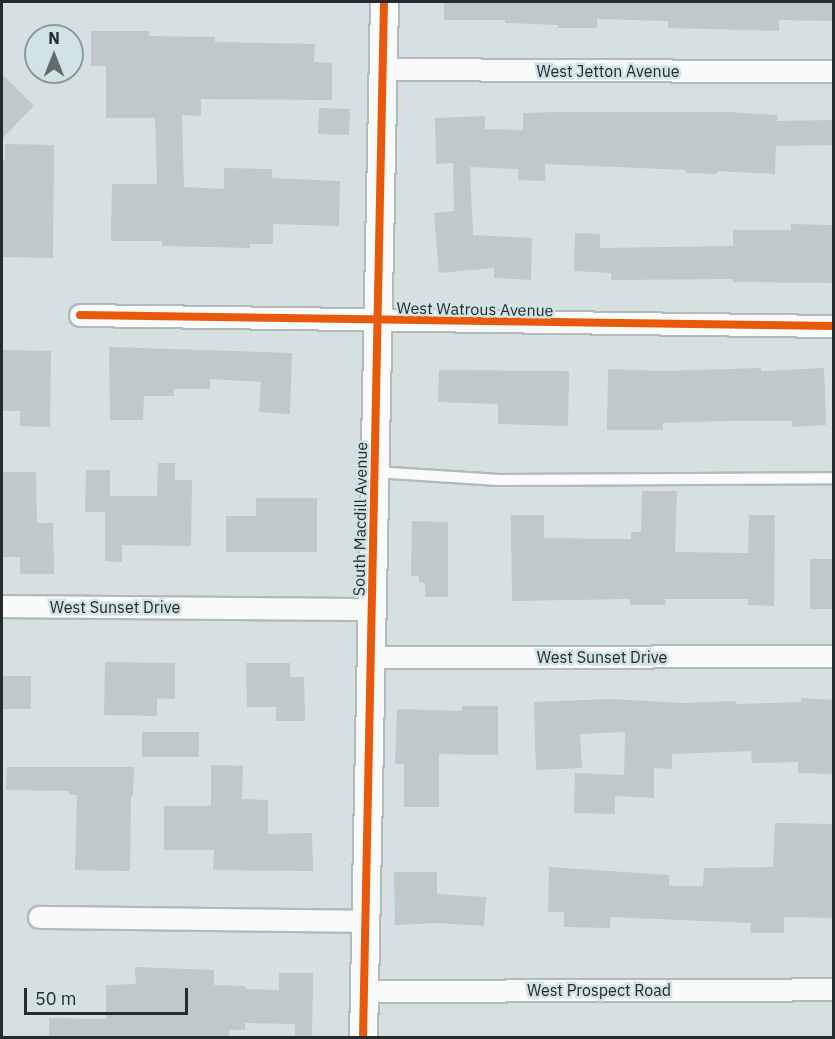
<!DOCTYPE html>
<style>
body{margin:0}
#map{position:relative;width:835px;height:1039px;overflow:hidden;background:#d6e0e0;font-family:"IBM Plex Sans",sans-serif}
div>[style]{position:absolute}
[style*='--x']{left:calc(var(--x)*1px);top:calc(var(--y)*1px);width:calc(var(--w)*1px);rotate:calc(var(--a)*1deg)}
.building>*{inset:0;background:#c0c8c9;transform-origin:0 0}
.roads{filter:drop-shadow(2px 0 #b2babb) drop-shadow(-2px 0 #b2babb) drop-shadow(0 2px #b2babb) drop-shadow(0 -2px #b2babb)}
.service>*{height:10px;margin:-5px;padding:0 5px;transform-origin:5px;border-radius:5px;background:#f9fafa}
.minor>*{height:21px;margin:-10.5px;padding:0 10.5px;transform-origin:10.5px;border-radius:10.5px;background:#f9fafa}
.tertiary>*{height:27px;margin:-13.5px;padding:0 13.5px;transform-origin:13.5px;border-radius:13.5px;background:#f9fafa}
.cycleway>*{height:8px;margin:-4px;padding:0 4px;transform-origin:4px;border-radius:4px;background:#e8590c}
span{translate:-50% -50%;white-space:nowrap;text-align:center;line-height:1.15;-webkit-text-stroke:5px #d1e3e5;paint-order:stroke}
.street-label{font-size:16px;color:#252c2d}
.frame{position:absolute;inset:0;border:3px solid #252c2d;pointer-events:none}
.north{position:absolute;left:24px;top:24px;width:60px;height:60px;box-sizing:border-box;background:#d1e3e5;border:2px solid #8c9a9b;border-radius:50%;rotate:0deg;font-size:16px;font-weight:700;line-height:24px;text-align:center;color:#252c2d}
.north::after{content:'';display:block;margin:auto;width:21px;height:27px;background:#636b6c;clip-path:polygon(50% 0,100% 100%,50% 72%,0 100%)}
.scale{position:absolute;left:24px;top:988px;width:164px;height:27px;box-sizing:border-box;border:3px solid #252c2d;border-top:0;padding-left:8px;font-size:18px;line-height:21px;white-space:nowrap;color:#252c2d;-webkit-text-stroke:4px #d1e3e5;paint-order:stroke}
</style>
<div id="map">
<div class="building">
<i style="clip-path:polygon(444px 2px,834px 2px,834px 21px,779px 20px,779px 31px,668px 28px,668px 21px,597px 19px,597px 28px,558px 28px,558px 25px,505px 23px,505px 20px,444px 20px)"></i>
<i style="clip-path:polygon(91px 31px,149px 31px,149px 36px,215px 37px,215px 42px,315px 44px,314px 62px,332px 63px,332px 100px,201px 99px,201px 116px,182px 115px,184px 187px,224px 189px,224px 168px,272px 169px,272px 178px,340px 181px,339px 226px,273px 224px,273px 244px,250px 244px,250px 248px,162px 246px,162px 241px,111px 241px,112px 184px,157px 184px,155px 118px,106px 118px,106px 66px,91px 66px)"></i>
<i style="clip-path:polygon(2px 74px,34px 106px,2px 139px)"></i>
<i style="left:319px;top:108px;width:31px;height:26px;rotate:2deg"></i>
<i style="clip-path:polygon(557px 112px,729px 112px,777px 115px,777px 121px,834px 120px,834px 145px,776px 146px,775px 174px,717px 171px,717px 174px,686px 173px,686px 170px,545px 164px,545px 181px,518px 180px,518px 169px,470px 167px,473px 235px,532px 238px,531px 280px,494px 278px,494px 268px,439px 273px,434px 213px,454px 211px,453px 163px,436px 164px,435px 118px,485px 116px,485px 129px,523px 130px,523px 113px)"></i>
<i style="clip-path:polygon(5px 144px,54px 145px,53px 258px,2px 257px,2px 160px,5px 160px)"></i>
<i style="clip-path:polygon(791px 224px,834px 225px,834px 283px,733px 282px,733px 279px,611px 280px,611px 273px,574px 271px,575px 233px,600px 234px,600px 248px,733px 246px,733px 230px,791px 230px)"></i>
<i style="clip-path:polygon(109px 347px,292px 353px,290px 414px,259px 412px,261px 382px,210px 379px,210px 389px,174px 389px,174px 396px,144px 396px,143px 420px,110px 420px)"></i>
<i style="clip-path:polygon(2px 350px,51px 351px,50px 427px,20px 426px,20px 411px,2px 411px)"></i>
<i style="clip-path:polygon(761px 368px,761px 371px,824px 368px,826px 425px,792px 427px,792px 421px,727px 421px,663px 423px,663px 430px,607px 430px,608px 369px,663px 371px)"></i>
<i style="clip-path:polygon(439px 370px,569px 371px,568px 426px,498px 424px,498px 404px,438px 402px)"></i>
<i style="clip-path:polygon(158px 463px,175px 463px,175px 480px,192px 480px,191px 546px,122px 545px,122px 562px,105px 561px,105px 512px,85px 512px,86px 470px,110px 470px,110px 496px,157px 496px)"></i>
<i style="clip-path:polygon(2px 472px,36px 472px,37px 523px,53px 523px,54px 574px,20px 574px,20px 557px,2px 557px)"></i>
<i style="clip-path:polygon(642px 491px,677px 491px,675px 552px,748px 553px,749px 515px,775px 515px,774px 606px,748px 605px,748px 599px,665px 599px,665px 605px,630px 605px,630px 599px,512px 601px,511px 515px,544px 515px,544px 538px,631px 539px,631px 532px,641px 532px)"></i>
<i style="clip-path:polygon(256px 498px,317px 498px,317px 552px,226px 552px,226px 516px,256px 516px)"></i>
<i style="clip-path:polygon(412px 521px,448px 522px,448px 597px,425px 597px,425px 583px,419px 582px,419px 576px,411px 576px)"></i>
<i style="left:834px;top:559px;width:50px;height:24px;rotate:90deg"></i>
<i style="clip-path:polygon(105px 662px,175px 663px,175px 699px,157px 698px,157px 716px,104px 715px)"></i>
<i style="clip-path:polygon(246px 663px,290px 663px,290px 677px,304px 677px,305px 721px,276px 721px,276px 707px,247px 707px)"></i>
<i style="left:2px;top:676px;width:29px;height:33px"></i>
<i style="clip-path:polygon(801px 698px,834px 700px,834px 774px,798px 773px,798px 762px,752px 763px,751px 751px,672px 754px,672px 769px,654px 768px,654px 798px,615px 796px,615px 814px,574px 813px,575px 773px,624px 775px,625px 732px,580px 734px,582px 768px,536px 770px,534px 702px,610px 699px,684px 703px,736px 701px,736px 704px,801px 702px)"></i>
<i style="clip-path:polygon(462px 706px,498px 706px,498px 755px,439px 754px,439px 807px,404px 807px,404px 764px,395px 764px,397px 709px,462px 711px)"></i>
<i style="left:199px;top:732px;width:25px;height:57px;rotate:90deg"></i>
<i style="clip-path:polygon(211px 765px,243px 766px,242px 799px,268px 800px,268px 834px,312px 833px,313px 871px,213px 870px,214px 850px,164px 850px,164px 806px,211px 806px)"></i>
<i style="clip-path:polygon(7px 767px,134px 767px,133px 796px,131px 796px,130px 871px,75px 870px,77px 795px,69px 795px,69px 791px,6px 790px)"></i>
<i style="clip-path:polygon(775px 823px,834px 824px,834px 918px,784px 917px,784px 933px,751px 933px,751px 923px,610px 917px,610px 928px,564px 927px,564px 912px,548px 912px,549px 867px,669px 875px,669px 886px,703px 886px,704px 868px,773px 867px)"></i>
<i style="clip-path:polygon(394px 872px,437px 872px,437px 894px,486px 897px,484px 926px,438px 923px,395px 925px)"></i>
<i style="clip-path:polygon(135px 967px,214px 970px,214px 985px,245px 986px,245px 989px,279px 990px,279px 973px,313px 973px,312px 1038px,295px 1038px,295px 1024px,245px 1023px,245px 1030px,229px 1030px,229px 1038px,49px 1038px,49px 1018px,106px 1019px,106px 985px,136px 984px)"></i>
</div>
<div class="roads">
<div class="service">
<i style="--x:375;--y:472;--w:124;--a:3.7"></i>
<i style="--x:499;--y:480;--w:335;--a:-0.3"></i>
</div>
<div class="minor">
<i style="--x:383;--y:69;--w:451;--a:0.3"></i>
<i style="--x:80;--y:315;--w:754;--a:0.84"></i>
<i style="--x:2;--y:606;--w:370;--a:0.5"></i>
<i style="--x:370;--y:657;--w:464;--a:-0.1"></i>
<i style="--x:39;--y:917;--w:326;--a:0.7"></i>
<i style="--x:364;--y:991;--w:470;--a:-0.2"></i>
</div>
<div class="tertiary">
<i style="--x:363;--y:1038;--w:1036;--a:-88.84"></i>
</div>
</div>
<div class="cycleway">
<i style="--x:80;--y:315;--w:754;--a:0.84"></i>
<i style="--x:363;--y:1038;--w:1036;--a:-88.84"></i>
</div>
<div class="street-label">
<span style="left:608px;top:71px">West Jetton Avenue</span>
<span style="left:475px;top:309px;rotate:1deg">West Watrous Avenue</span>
<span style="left:360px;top:519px;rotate:-89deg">South Macdill Avenue</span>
<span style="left:115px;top:607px">West Sunset Drive</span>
<span style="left:602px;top:657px">West Sunset Drive</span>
<span style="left:599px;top:990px">West Prospect Road</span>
</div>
<div class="frame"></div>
<div class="north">N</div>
<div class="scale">50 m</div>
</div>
